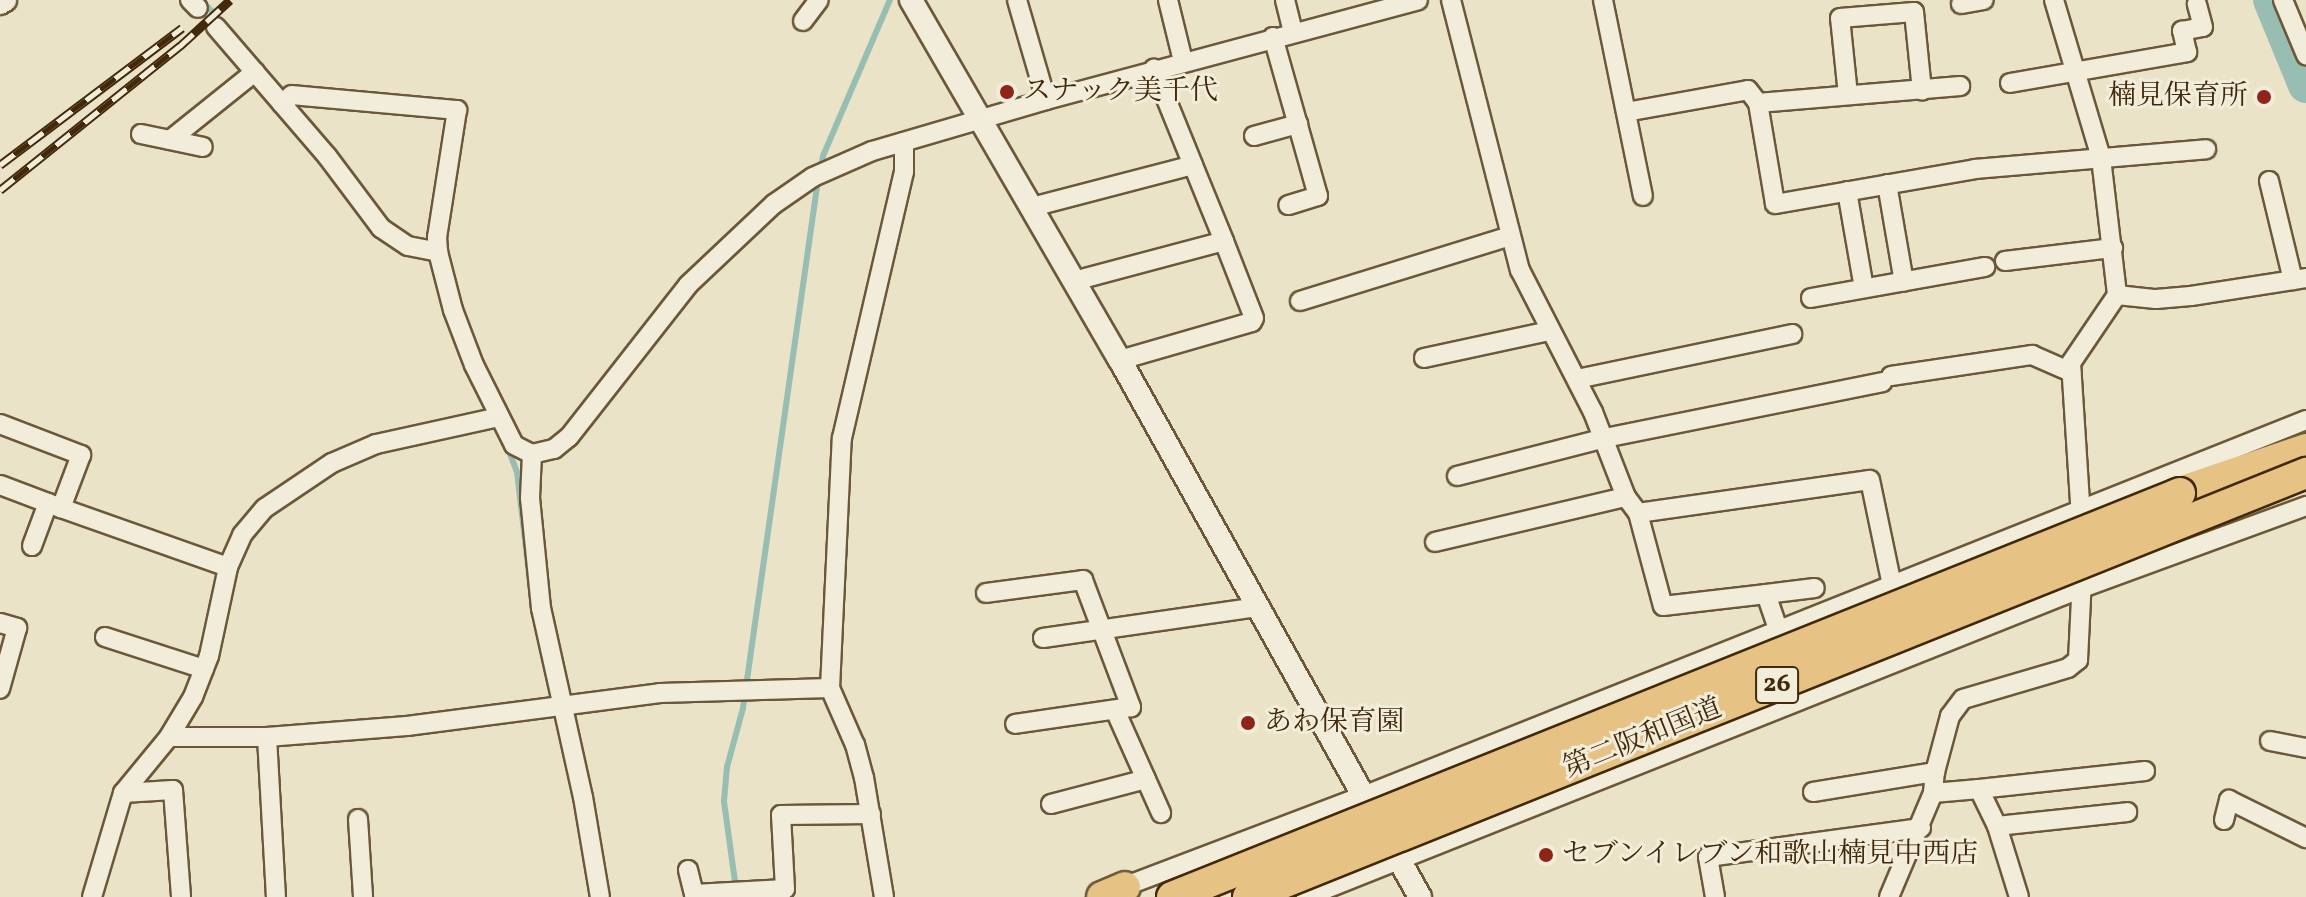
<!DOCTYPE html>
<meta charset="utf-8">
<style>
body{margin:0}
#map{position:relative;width:2306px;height:897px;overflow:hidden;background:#ebe3c7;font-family:Vollkorn,"Noto Serif JP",serif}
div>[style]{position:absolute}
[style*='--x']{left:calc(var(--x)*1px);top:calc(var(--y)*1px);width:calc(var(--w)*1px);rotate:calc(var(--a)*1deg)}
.stream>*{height:6px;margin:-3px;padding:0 3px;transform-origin:3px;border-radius:3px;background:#98beb4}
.river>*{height:36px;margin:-18px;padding:0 18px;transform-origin:18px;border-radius:18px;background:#98beb4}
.roads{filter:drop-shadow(2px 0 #6c5839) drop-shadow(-2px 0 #6c5839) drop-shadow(0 2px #6c5839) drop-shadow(0 -2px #6c5839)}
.minor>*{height:18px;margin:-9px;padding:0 9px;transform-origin:9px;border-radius:9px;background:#f2eddb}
.tertiary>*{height:22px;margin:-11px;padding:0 11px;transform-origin:11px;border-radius:11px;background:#f2eddb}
.trunk>*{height:30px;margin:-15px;padding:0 15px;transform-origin:15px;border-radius:15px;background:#e6c284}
.motorway>*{height:32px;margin:-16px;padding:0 16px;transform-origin:16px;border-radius:16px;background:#e6c284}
.rail>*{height:9px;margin-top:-4.5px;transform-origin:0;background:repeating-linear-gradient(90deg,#f2eddb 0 18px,#42290a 0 36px);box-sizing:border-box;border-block:2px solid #42290a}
.bridges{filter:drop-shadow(2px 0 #42290a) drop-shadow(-2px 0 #42290a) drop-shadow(0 2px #42290a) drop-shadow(0 -2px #42290a)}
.trunk-bridge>*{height:30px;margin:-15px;padding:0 15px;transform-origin:15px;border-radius:15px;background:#e6c284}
.dots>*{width:22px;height:22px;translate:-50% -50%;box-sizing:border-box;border:4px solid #f2eddb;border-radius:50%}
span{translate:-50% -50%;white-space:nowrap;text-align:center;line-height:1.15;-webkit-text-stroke:6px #f2eddb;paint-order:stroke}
.shield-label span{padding:2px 6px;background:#f2eddb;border:2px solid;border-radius:6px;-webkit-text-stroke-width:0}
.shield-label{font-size:26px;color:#42290a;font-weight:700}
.poi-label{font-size:28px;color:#42290a}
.left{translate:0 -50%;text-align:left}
.right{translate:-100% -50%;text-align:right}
.street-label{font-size:28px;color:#42290a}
</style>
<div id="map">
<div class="stream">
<i style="--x:202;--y:1;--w:33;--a:46"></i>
<i style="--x:507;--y:446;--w:28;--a:69"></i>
<i style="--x:517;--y:472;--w:145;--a:83.3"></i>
<i style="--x:736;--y:889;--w:89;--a:-97.8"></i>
<i style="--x:724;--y:801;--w:34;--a:-85"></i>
<i style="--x:727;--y:767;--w:61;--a:-74.8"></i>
<i style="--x:743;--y:708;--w:526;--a:-81.92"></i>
<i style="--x:817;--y:187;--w:32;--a:-79"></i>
<i style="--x:823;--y:156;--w:170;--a:-66.8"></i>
</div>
<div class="river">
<i style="--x:2271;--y:0;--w:92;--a:67.6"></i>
</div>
<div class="roads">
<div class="minor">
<i style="--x:190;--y:0;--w:11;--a:45"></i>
<i style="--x:1017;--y:0;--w:104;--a:73.8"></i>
<i style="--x:1168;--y:0;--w:63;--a:76.2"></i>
<i style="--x:1285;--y:0;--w:33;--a:76"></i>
<i style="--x:1451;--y:0;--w:279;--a:75.7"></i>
<i style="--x:1520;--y:270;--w:160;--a:62.8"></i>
<i style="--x:1593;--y:412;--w:91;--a:68.8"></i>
<i style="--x:1626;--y:497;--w:20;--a:53"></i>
<i style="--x:1638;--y:513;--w:96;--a:75"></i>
<i style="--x:1663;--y:606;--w:104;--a:-6.6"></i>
<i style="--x:1766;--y:594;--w:39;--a:71"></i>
<i style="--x:1603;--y:0;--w:200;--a:78.5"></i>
<i style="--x:2054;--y:0;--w:165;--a:73.4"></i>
<i style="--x:2101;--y:158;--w:138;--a:83.3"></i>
<i style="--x:2117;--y:295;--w:82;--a:124.1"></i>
<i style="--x:2071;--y:363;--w:155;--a:86.3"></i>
<i style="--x:2283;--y:0;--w:60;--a:67.3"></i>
<i style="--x:1961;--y:4;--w:23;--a:-10"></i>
<i style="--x:803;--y:21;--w:26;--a:-53"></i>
<i style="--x:216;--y:27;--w:170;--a:49.3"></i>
<i style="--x:327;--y:156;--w:90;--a:53.1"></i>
<i style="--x:381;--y:228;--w:32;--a:34"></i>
<i style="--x:408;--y:246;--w:31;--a:11"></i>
<i style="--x:438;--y:252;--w:60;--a:75.5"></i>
<i style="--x:453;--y:310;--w:59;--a:69.1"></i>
<i style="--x:474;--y:365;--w:89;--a:63.4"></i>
<i style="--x:514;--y:445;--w:20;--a:27"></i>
<i style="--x:532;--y:454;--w:23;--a:-13"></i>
<i style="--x:554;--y:449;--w:19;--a:-39"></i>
<i style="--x:569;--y:437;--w:193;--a:-51.9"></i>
<i style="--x:688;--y:285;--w:118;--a:-43.3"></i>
<i style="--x:774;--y:204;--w:47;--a:-34.7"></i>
<i style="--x:813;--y:177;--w:64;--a:-23.8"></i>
<i style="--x:872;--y:151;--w:181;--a:-16.3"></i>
<i style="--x:1046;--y:100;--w:385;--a:-15"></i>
<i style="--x:1273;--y:37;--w:165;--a:74.2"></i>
<i style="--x:1318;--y:196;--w:31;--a:163"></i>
<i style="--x:2010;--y:83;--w:180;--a:-9.9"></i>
<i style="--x:2187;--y:52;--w:22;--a:-103"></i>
<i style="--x:2182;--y:31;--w:21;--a:-11"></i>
<i style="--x:2203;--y:27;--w:24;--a:-105"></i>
<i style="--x:1848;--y:95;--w:77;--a:-95.9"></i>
<i style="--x:1840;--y:18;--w:74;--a:-4.6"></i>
<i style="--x:1914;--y:12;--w:79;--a:84.2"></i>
<i style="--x:1758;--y:103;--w:102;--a:80.4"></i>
<i style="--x:1775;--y:204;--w:203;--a:-9.9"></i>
<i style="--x:1975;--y:169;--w:232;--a:-4.9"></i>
<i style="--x:282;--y:104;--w:13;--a:-42"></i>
<i style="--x:292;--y:95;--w:166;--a:5.2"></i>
<i style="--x:457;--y:110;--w:129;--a:98.9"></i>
<i style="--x:437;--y:237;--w:15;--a:86"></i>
<i style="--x:1626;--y:112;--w:124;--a:-10.2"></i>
<i style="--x:1748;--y:90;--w:16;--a:52"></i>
<i style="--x:1758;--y:103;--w:203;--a:-4.8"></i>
<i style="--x:141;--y:134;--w:63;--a:11.8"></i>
<i style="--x:1254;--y:136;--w:46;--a:-15.3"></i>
<i style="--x:170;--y:140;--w:109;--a:-38.7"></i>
<i style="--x:2269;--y:181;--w:102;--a:76.4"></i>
<i style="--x:1887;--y:184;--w:99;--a:80.2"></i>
<i style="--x:1847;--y:191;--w:98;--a:80.1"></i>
<i style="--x:1032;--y:207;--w:166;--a:-14.6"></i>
<i style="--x:1193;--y:165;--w:104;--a:-112.1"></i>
<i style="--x:2005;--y:261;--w:109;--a:-6.9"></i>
<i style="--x:1074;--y:281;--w:155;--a:-14.9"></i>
<i style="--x:1224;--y:241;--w:82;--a:-112.2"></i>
<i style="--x:2117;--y:295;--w:39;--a:6"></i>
<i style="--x:2156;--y:299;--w:35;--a:-5"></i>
<i style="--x:2191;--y:296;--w:116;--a:-8.9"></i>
<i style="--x:1811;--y:298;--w:177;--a:-10.1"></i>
<i style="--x:1300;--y:301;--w:220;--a:-17.2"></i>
<i style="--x:1424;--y:358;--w:128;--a:-12.2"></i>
<i style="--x:1120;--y:360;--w:137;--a:-16.1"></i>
<i style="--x:1252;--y:322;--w:4;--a:-63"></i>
<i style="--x:1254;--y:318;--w:83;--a:-111.3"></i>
<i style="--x:1891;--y:376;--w:143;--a:-8.5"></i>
<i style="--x:2032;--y:355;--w:43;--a:23.6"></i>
<i style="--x:1577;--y:379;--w:220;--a:-11.8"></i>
<i style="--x:0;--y:424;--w:87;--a:20.9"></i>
<i style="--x:81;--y:455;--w:57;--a:110.7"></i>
<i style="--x:61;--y:508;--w:65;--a:-159.3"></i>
<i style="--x:532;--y:454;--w:44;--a:92.6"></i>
<i style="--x:530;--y:498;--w:111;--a:84.3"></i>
<i style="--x:541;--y:608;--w:194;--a:77.5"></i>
<i style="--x:583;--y:797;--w:101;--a:80.4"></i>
<i style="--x:1457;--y:476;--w:153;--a:-14.4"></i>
<i style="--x:1605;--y:438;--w:283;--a:-11.4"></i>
<i style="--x:61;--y:508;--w:177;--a:19.5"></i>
<i style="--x:1638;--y:513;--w:234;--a:-8.1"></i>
<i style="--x:1870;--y:480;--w:107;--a:78.2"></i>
<i style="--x:1435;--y:542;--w:196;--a:-13.3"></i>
<i style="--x:32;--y:546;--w:46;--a:-69.6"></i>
<i style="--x:986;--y:593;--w:98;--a:-7.6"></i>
<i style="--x:1083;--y:580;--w:136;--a:69.3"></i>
<i style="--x:1131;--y:707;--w:117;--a:171.7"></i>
<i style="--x:1766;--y:594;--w:49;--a:-7"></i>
<i style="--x:0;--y:623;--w:18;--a:16"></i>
<i style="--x:17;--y:628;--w:63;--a:105.6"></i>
<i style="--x:105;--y:637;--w:104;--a:17.9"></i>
<i style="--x:1043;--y:638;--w:216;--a:-8.2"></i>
<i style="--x:1115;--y:710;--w:113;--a:65.9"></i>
<i style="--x:169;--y:737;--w:98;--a:0"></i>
<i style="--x:267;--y:737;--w:140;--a:-4.5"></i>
<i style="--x:407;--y:726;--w:255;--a:-7.4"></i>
<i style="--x:660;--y:693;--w:170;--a:-1.7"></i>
<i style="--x:267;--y:737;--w:160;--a:86.8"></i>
<i style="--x:2270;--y:741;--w:37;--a:11"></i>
<i style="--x:1979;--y:789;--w:167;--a:-6.2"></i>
<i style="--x:1813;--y:792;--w:124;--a:-9.3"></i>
<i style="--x:123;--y:793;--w:50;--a:-3.4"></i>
<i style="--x:173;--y:790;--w:107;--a:85.7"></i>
<i style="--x:1933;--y:793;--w:46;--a:-5"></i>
<i style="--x:1979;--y:789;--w:41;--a:64.1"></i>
<i style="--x:1997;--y:826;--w:74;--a:72.8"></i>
<i style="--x:1051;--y:804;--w:98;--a:-14.7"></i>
<i style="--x:358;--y:819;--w:78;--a:86.3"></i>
<i style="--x:2224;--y:820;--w:21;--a:-76"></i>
<i style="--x:2229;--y:800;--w:86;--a:26.3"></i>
<i style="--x:1997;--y:826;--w:131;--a:-6.1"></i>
<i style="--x:688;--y:870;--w:25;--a:76"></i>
<i style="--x:694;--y:894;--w:91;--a:-3.1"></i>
<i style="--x:785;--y:889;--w:74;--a:-93.1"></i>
<i style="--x:781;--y:815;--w:90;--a:-0.6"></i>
<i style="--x:1118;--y:889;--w:262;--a:-20.8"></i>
<i style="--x:1363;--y:796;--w:1015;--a:-21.74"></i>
<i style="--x:92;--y:897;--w:109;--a:-73.4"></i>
<i style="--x:123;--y:793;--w:72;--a:-50.6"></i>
<i style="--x:169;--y:737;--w:47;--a:-59"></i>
<i style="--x:193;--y:697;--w:44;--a:-68.7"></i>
<i style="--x:209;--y:656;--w:91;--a:-77.9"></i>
<i style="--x:228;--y:567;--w:35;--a:-66"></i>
<i style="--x:242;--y:535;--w:35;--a:-50"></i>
<i style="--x:265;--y:508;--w:81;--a:-33.9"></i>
<i style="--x:332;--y:463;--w:48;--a:-23.4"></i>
<i style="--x:376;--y:444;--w:126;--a:-12.4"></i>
<i style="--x:884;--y:897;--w:121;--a:-99.5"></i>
<i style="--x:864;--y:778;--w:34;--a:-105"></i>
<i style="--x:855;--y:745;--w:62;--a:-113.7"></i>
<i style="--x:830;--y:688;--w:250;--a:-87.3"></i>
<i style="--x:842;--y:438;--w:273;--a:-76.9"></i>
<i style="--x:904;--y:172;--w:30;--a:-90"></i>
<i style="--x:1306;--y:897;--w:835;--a:-21.71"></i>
<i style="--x:2082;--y:588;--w:239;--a:-20.1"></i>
<i style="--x:1715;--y:897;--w:41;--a:-99.9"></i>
<i style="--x:1708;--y:857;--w:215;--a:-7.8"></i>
<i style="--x:1889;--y:897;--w:113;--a:-67.1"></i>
<i style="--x:1933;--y:793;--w:21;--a:-85"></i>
<i style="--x:1935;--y:772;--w:58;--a:-75"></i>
<i style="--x:1950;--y:716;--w:21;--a:-53"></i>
<i style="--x:1963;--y:699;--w:109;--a:-16.4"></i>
<i style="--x:2068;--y:668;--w:13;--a:-39"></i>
<i style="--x:2078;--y:660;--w:81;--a:-87.2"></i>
</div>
<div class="tertiary">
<i style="--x:911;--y:0;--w:416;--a:59.9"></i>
<i style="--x:1120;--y:360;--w:615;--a:60.81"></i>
<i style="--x:0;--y:3;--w:6;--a:-31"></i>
</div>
<div class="trunk">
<i style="--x:1102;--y:897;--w:25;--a:-23"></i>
</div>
<div class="motorway">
<i style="--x:2180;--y:493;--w:133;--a:-18.8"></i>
</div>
</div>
<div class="rail">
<i style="--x:0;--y:165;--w:228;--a:-37"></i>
<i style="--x:0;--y:190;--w:231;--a:-38.7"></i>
<i style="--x:180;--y:46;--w:68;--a:-42.6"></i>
</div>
<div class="bridges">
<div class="trunk-bridge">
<i style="--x:1172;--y:897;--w:1086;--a:-21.84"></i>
<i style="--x:1248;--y:897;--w:1140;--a:-21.84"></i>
</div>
</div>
<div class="dots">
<i style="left:1007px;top:92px;background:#8f2418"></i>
<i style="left:2264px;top:97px;background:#8f2418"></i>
<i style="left:1248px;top:723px;background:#8f2418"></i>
<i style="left:1546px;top:855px;background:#8f2418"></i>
</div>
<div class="shield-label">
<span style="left:1777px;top:685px">26</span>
</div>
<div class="poi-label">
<span class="left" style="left:1023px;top:92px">スナック美千代</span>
<span class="right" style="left:2248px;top:97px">楠見保育所</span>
<span class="left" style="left:1264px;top:723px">あわ保育園</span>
<span class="left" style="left:1562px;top:855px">セブンイレブン和歌山楠見中西店</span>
</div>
<div class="street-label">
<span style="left:1643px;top:739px;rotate:-22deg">第二阪和国道</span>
</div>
</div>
